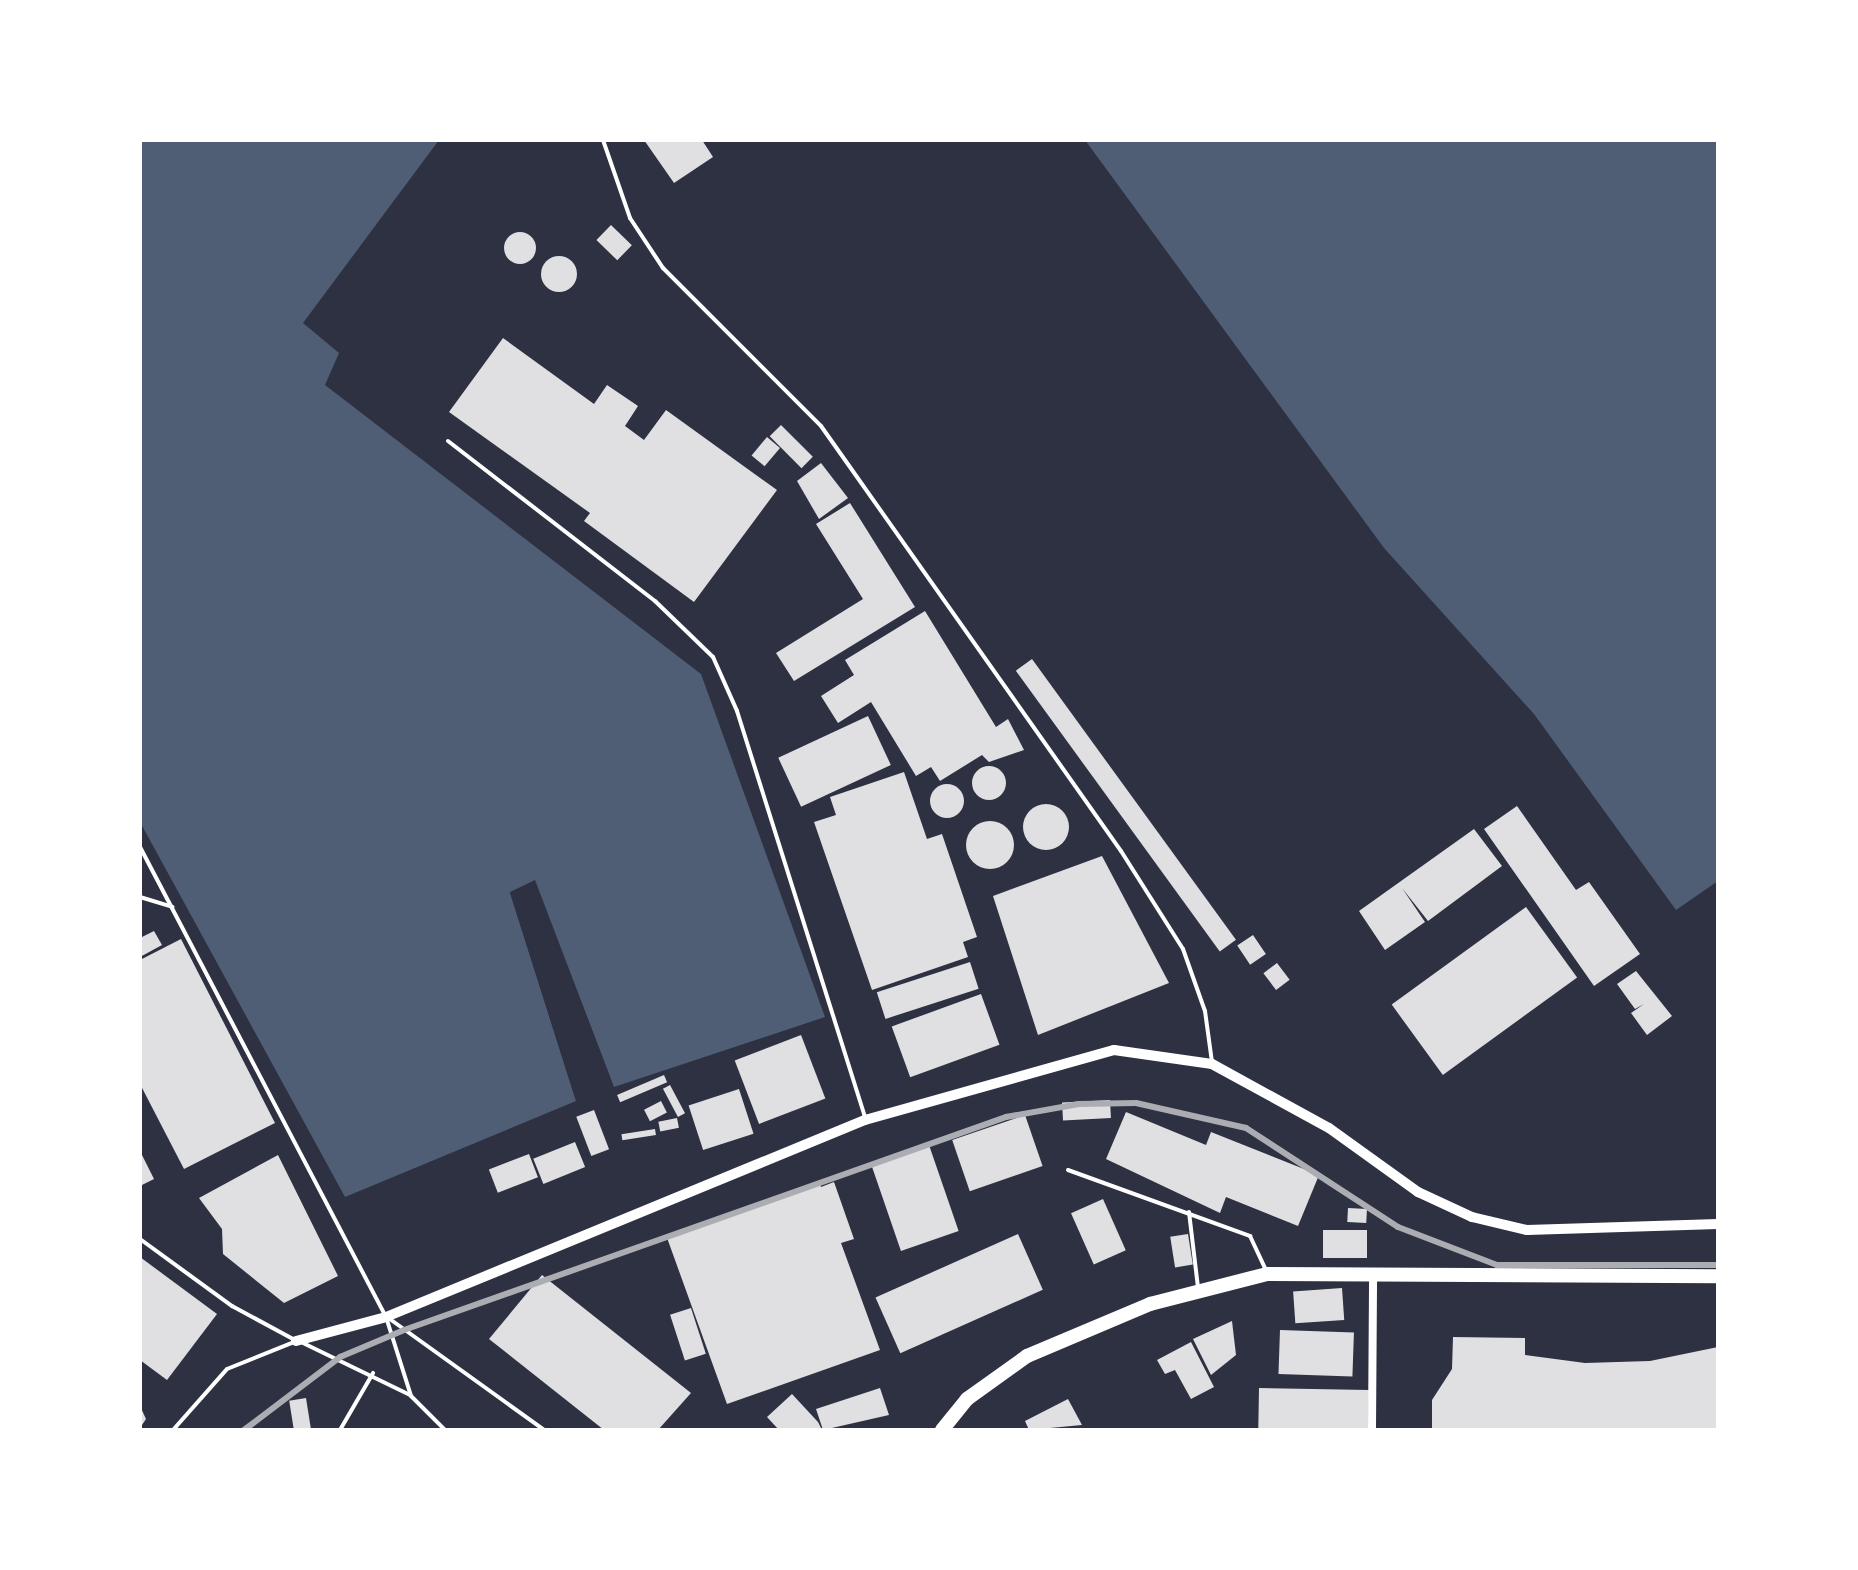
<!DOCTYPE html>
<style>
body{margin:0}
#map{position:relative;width:1858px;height:1570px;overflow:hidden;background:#2d3142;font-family:"Archivo Narrow",sans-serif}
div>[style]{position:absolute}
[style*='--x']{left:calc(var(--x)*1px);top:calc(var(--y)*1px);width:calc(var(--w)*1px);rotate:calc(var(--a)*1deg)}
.water>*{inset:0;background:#4f5d75}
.pier>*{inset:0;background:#2d3142}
.building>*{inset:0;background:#e0e0e3;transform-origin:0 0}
.round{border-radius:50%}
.service>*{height:4px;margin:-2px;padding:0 2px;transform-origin:2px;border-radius:2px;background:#fff}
.minor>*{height:8px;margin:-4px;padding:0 4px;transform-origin:4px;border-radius:4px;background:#fff}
.tertiary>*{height:10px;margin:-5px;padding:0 5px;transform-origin:5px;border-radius:5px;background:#fff}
.primary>*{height:14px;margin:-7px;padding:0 7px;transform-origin:7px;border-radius:7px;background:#fff}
.rail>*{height:6px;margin:-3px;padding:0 3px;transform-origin:3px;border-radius:3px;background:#abadb3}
span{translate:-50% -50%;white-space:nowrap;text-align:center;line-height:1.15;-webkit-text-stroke:8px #fff;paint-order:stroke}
.frame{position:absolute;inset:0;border:142px solid #fff;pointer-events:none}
</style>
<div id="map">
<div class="water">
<i style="clip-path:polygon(140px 140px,439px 140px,303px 323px,339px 353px,325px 385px,701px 674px,825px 1017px,614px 1087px,534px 881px,510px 893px,576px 1101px,345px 1197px,140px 822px)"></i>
<i style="clip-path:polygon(1085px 140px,1718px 140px,1718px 881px,1676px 910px,1534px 714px,1384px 548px)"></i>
</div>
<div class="pier">
<i style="clip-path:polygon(535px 880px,614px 1087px,533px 886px,515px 894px,576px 1101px,510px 892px)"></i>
</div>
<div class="building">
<i style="clip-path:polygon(644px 140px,702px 140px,713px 157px,674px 183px)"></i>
<i style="left:611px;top:225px;width:29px;height:21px;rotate:44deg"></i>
<i class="round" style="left:504px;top:232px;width:32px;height:32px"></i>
<i class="round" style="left:541px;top:256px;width:36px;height:36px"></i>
<i style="clip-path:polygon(503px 338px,594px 404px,607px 385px,638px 406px,625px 426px,644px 440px,666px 410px,777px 490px,694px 602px,584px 521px,590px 513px,449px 412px)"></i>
<i style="left:781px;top:425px;width:45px;height:16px;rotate:45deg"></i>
<i style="left:767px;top:437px;width:17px;height:24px;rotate:40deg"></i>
<i style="clip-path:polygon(821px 463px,848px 498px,819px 519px,797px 481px)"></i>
<i style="clip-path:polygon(850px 503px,915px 607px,794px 681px,776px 653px,863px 599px,816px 524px)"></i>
<i style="clip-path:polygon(925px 611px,996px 727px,1008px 719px,1024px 750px,989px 762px,982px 755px,940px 781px,931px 767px,916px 776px,871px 702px,838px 723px,821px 696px,854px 675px,845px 660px)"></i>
<i style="left:1032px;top:659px;width:347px;height:20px;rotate:54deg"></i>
<i style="left:868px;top:716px;width:54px;height:99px;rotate:65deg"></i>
<i class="round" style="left:972px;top:766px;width:34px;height:34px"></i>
<i style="clip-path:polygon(904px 772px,927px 839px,942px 834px,977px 937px,963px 942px,968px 957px,872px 990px,814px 822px,836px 815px,830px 797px)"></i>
<i class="round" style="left:930px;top:784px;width:34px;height:34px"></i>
<i class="round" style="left:1023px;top:804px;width:46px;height:46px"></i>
<i style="clip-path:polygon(1517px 806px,1576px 890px,1589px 882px,1640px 954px,1594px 986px,1484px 829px)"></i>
<i class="round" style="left:966px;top:821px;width:48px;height:48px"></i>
<i style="clip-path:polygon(1474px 829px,1502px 866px,1428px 921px,1402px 888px,1425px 922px,1385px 950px,1359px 911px)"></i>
<i style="clip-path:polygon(1102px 856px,1169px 983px,1038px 1035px,993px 896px)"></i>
<i style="left:1526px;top:907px;width:87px;height:166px;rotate:54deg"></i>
<i style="clip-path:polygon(154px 931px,162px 945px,140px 957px,140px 938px)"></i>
<i style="left:1253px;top:935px;width:23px;height:19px;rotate:56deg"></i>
<i style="clip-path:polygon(181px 939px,275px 1123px,184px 1169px,140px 1084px,140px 960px)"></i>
<i style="left:970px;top:962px;width:28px;height:98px;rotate:72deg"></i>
<i style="left:1277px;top:963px;width:21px;height:17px;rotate:53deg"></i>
<i style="clip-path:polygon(1636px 971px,1672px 1016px,1647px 1035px,1631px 1013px,1644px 1004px,1635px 1009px,1617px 984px)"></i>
<i style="left:981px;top:994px;width:54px;height:95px;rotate:70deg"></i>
<i style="left:801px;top:1035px;width:68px;height:71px;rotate:69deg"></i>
<i style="left:664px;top:1075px;width:8px;height:51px;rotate:67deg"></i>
<i style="left:670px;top:1085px;width:32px;height:8px;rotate:62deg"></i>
<i style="left:739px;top:1089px;width:47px;height:53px;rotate:72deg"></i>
<i style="left:1110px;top:1100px;width:18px;height:48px;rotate:87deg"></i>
<i style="left:661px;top:1101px;width:13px;height:19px;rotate:63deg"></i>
<i style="left:594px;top:1110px;width:42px;height:19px;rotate:69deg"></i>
<i style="clip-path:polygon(1126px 1112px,1206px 1145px,1211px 1132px,1319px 1175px,1298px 1226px,1226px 1197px,1220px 1213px,1106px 1159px)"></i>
<i style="left:1025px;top:1115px;width:54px;height:77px;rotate:71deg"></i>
<i style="left:677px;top:1118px;width:10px;height:19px;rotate:79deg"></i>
<i style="left:655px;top:1129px;width:6px;height:34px;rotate:81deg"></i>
<i style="left:575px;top:1142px;width:27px;height:45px;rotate:68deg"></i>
<i style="left:929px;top:1145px;width:91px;height:61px;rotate:71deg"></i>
<i style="clip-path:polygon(140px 1151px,154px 1179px,140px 1186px)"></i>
<i style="left:529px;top:1154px;width:25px;height:43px;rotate:69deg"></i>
<i style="clip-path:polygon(278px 1155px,338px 1276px,284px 1303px,223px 1254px,222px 1229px,199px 1198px)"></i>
<i style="clip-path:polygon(819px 1181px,821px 1187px,834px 1182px,854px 1239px,841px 1243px,880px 1350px,727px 1404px,666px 1235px)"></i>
<i style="left:1103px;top:1199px;width:56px;height:35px;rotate:66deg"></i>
<i style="left:1348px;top:1208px;width:19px;height:14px;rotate:3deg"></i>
<i style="left:1323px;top:1230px;width:44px;height:28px"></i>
<i style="left:1018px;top:1234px;width:61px;height:156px;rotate:66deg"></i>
<i style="left:1188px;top:1234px;width:31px;height:18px;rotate:81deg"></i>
<i style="clip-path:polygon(140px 1257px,217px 1314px,167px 1380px,140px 1360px)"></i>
<i style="clip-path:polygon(542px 1275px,691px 1393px,658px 1430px,604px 1430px,489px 1339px)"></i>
<i style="left:1342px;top:1288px;width:32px;height:49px;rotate:86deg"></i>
<i style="left:691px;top:1308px;width:48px;height:22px;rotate:72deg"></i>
<i style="clip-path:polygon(1232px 1321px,1236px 1355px,1211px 1375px,1193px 1339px)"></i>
<i style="left:1280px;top:1330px;width:74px;height:44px;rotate:2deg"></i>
<i style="clip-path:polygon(1453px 1337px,1525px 1338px,1525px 1355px,1585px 1363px,1650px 1361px,1718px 1347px,1718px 1430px,1432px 1430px,1432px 1400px,1452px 1369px)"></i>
<i style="clip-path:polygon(1191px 1342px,1214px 1387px,1191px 1399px,1175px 1370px,1165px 1374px,1157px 1360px)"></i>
<i style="clip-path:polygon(880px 1388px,889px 1415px,823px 1430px,816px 1409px)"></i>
<i style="left:1259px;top:1388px;width:110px;height:42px;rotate:1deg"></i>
<i style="clip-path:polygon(792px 1394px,818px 1422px,822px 1430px,779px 1430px,767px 1417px)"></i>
<i style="left:306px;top:1398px;width:32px;height:17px;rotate:81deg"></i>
<i style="clip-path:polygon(1068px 1399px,1082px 1425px,1029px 1430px,1025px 1421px)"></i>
<i style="clip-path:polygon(140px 1406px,146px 1419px,140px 1428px)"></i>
</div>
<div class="service">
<i style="--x:603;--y:140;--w:83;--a:70.9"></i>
<i style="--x:630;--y:218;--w:60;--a:56.6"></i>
<i style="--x:663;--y:268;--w:223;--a:45"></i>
<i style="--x:821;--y:426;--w:520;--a:54.78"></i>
<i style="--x:1121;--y:851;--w:116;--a:57.7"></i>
<i style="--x:1183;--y:949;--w:66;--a:70.5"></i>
<i style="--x:1205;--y:1011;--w:51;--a:82.2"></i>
<i style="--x:448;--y:441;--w:262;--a:37.7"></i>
<i style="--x:655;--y:601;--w:81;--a:44"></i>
<i style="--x:713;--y:657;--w:59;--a:66"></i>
<i style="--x:737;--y:711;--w:427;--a:72.5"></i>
<i style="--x:140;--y:847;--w:530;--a:62.37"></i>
<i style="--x:386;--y:1317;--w:83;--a:72.4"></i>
<i style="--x:411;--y:1396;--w:48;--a:45"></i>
<i style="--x:140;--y:897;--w:34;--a:17"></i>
<i style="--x:1068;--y:1170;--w:194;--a:19.9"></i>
<i style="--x:1250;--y:1236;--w:38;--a:65"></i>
<i style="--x:1189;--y:1212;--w:76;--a:83.2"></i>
<i style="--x:140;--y:1239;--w:114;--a:36.1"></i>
<i style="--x:232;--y:1306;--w:72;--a:28.4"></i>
<i style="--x:387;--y:1317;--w:193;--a:35.7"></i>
<i style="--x:303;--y:1343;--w:119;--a:25.9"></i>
<i style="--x:173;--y:1430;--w:81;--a:-48.5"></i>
<i style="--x:227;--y:1369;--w:72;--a:-21.9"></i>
<i style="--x:340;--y:1430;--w:66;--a:-59.9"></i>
</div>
<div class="minor">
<i style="--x:1372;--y:1430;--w:157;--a:-89.6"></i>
</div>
<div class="tertiary">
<i style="--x:296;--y:1341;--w:93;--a:-14.9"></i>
<i style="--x:386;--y:1317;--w:518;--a:-22.36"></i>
<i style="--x:865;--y:1120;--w:259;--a:-15.7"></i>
<i style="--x:1114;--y:1050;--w:99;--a:8.1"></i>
<i style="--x:1212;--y:1064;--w:133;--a:28.7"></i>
<i style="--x:1329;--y:1128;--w:110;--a:35.7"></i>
<i style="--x:1418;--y:1192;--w:60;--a:24.8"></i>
<i style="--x:1472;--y:1217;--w:57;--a:13.3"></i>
<i style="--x:1527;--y:1230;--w:191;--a:-1.8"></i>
</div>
<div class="primary">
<i style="--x:942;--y:1430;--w:40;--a:-51"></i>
<i style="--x:967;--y:1399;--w:74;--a:-35.6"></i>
<i style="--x:1027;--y:1356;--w:134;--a:-22.9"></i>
<i style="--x:1150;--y:1304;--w:121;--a:-14.4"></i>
<i style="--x:1267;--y:1274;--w:451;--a:0.3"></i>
</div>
<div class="rail">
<i style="--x:244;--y:1430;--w:121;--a:-37.2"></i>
<i style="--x:340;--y:1357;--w:69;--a:-22.9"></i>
<i style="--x:404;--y:1330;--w:639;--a:-19.48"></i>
<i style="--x:1006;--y:1117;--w:74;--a:-10.1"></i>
<i style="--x:1079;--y:1104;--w:57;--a:-1"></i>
<i style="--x:1136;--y:1103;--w:113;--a:12.8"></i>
<i style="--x:1246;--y:1128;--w:181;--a:33.1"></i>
<i style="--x:1398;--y:1227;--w:106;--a:21"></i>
<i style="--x:1497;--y:1265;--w:221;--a:0"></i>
</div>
<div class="frame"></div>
</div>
